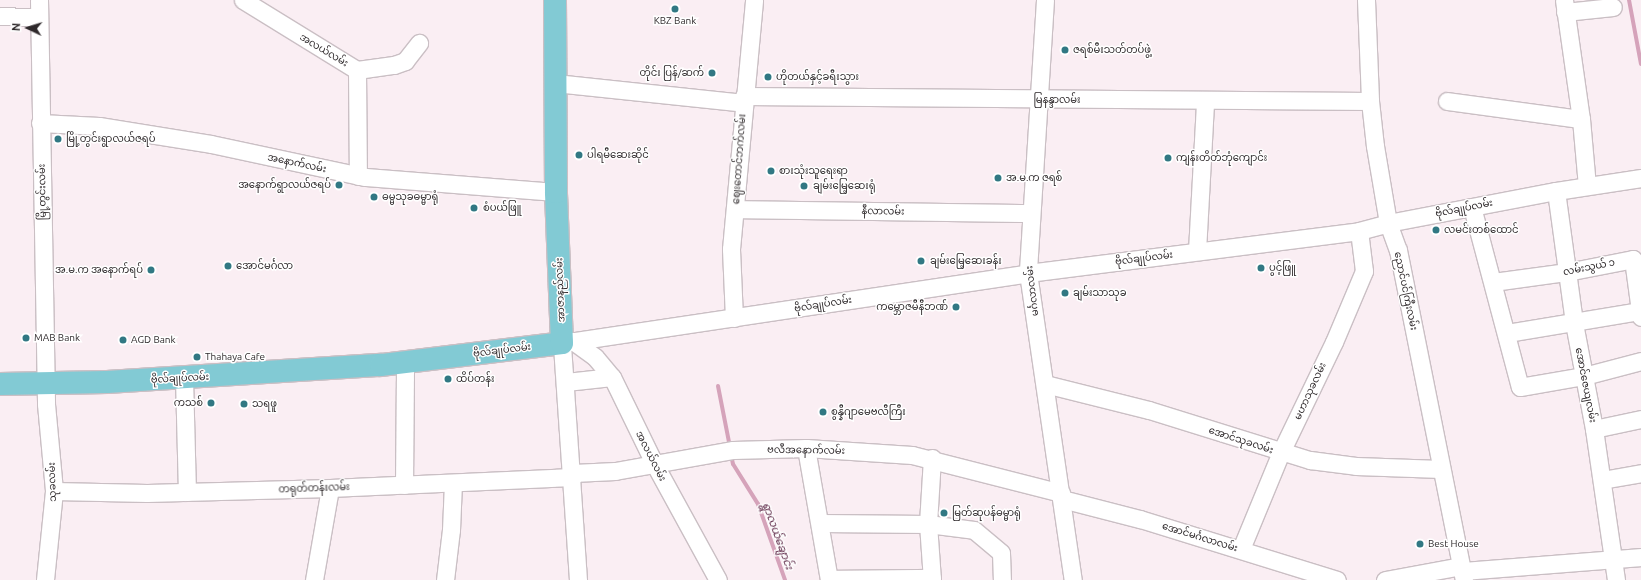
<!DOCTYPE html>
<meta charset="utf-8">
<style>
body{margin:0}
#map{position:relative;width:1641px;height:580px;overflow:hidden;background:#faeef3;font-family:Ubuntu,"Noto Sans Myanmar",sans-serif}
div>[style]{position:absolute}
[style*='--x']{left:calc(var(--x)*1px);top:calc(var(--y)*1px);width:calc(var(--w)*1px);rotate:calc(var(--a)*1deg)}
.stream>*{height:4px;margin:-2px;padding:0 2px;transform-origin:2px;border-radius:2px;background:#d5a3ba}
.roads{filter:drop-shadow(1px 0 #cabfc4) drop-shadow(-1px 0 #cabfc4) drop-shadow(0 1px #cabfc4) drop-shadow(0 -1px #cabfc4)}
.minor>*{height:17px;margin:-8.5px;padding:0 8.5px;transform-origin:8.5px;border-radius:8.5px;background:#fff}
.major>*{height:22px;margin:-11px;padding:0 11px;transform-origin:11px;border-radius:11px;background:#82cad4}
.dots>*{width:11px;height:11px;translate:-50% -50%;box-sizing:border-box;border:2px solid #fff;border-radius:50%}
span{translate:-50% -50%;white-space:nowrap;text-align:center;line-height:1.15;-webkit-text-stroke:3px #fff;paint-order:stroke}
.poi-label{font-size:10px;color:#2e292b}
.left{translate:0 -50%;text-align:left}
.right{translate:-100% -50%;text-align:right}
.street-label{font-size:10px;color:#2e292b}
.water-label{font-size:11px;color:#4e1335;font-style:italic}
.north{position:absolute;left:8px;top:8px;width:40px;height:40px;-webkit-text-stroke:3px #fff;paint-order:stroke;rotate:274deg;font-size:11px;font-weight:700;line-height:16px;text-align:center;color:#2e292b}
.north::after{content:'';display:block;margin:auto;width:14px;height:18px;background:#2e292b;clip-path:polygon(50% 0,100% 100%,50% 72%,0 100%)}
</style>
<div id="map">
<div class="stream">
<i style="--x:1629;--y:0;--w:65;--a:79.4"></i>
<i style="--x:718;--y:386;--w:62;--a:78.9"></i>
<i style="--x:731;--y:454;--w:10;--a:79"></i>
<i style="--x:733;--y:464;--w:47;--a:58"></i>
<i style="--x:758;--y:504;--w:81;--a:70.4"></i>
</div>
<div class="roads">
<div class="minor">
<i style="--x:39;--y:0;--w:404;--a:89"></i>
<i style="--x:46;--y:404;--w:87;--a:84.7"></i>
<i style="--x:54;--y:491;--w:89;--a:95.8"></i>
<i style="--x:243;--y:0;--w:134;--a:31.6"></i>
<i style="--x:357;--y:70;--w:106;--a:89.5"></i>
<i style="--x:1045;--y:0;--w:274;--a:93.6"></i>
<i style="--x:1028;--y:273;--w:310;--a:81.7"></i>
<i style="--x:1366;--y:0;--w:101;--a:87.7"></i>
<i style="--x:1370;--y:101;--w:45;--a:83.7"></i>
<i style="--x:1375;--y:146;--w:78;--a:80.4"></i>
<i style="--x:1388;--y:223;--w:29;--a:70"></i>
<i style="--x:1398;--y:250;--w:337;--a:78.7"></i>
<i style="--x:1564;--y:0;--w:120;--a:81.9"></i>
<i style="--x:1581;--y:119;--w:67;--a:84.9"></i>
<i style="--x:1565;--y:12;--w:48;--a:-5.9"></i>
<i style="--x:0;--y:16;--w:38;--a:2"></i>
<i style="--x:357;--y:70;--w:37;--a:-8"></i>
<i style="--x:394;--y:65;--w:12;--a:-20"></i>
<i style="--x:405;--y:61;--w:23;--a:-52"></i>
<i style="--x:555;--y:83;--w:190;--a:6"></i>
<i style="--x:744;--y:96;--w:626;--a:0.46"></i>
<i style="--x:1447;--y:101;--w:135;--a:7.7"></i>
<i style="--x:40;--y:123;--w:59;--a:2.9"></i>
<i style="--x:99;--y:126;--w:113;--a:9.1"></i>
<i style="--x:211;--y:144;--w:157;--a:12.1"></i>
<i style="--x:365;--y:177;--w:192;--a:4.5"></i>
<i style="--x:1556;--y:191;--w:133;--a:82.2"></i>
<i style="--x:1574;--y:323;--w:108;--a:79.3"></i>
<i style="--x:1594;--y:429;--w:153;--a:81.7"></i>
<i style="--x:1472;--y:207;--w:186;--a:75.1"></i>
<i style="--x:1520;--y:387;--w:65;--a:-9.8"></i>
<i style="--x:1584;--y:376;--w:59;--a:-14.7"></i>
<i style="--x:735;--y:209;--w:295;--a:0.8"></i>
<i style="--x:1197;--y:251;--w:150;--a:-86.9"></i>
<i style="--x:1493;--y:282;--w:75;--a:-7.7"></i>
<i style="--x:1567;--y:272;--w:67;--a:-11.1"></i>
<i style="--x:1633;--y:259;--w:52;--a:82.3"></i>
<i style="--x:734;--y:318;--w:69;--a:-92.5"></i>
<i style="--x:731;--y:249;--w:250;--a:-84.7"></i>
<i style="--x:1507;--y:333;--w:135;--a:-9.4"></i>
<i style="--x:1640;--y:311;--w:6;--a:81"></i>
<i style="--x:573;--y:341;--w:27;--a:36"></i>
<i style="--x:595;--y:357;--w:26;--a:50"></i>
<i style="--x:612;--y:377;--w:98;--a:64"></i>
<i style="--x:655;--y:465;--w:131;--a:61.3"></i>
<i style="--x:184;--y:378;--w:114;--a:88.5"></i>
<i style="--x:566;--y:382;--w:46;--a:-6.2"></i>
<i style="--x:1045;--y:384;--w:107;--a:14"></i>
<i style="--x:1149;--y:410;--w:169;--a:17.3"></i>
<i style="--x:1310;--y:460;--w:46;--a:7.4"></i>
<i style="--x:1356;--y:466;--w:85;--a:2"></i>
<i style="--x:1594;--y:429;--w:48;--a:-12"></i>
<i style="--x:806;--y:448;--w:134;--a:80.1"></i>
<i style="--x:932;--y:458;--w:66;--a:93.5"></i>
<i style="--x:928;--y:524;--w:56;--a:85.9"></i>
<i style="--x:573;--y:473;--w:42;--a:-2.7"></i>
<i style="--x:615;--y:471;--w:120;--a:-10.1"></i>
<i style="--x:733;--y:450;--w:73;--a:-1.6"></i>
<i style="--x:806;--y:448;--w:106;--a:3.8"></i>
<i style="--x:912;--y:455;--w:154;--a:14.3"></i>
<i style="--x:1602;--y:480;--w:40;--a:-10"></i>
<i style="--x:404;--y:485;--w:122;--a:-89.5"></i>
<i style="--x:54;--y:491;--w:93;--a:1.2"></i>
<i style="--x:147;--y:493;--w:183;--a:-1.6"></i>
<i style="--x:330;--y:488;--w:243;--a:-2.6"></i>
<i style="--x:1062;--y:499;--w:81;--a:14.4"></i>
<i style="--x:1140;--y:519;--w:206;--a:17.2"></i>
<i style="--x:821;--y:523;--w:107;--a:0.5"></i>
<i style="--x:928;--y:524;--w:46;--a:7.4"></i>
<i style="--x:974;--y:530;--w:35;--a:40"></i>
<i style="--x:1001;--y:553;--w:27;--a:88"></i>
<i style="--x:1241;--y:549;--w:105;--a:-67.6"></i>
<i style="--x:1281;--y:452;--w:122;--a:-64.3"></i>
<i style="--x:1334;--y:342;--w:77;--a:-67.1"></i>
<i style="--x:1364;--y:271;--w:40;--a:-97.1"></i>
<i style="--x:1463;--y:571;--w:179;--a:-4.5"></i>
<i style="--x:829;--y:579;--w:103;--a:-0.6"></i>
<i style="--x:314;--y:580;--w:93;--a:-80.1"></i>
<i style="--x:445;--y:580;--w:50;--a:-83.2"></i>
<i style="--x:451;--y:530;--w:47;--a:-87.6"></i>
<i style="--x:578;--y:580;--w:238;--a:-93.9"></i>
<i style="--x:562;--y:343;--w:471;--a:-8.5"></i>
<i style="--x:1028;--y:273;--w:334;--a:-7.2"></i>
<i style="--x:1359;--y:231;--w:30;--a:-15"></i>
<i style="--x:1388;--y:223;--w:171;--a:-10.8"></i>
<i style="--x:1556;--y:191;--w:86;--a:-8.7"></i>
<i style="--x:1385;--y:580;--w:77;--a:-10.4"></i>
</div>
<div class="major">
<i style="--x:0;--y:384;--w:107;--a:-1.1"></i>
<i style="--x:107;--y:382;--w:275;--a:-3.6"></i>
<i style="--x:381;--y:365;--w:182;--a:-6.9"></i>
<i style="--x:562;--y:343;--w:151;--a:-92.3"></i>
<i style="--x:556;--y:192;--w:192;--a:-90.3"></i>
</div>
</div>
<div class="dots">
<i style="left:675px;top:9px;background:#317883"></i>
<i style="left:1065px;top:50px;background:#317883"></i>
<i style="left:712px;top:73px;background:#317883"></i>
<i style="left:768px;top:77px;background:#317883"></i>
<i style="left:58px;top:139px;background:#317883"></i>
<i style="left:579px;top:155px;background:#317883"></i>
<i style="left:1168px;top:158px;background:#317883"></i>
<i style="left:771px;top:171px;background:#317883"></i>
<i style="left:998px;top:178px;background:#317883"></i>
<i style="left:339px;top:185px;background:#317883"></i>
<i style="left:804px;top:186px;background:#317883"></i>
<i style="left:374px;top:197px;background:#317883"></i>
<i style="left:474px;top:208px;background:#317883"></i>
<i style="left:1436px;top:230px;background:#317883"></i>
<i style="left:921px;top:261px;background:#317883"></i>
<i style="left:228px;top:266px;background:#317883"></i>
<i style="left:1261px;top:268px;background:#317883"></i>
<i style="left:151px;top:270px;background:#317883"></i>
<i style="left:1065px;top:293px;background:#317883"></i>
<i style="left:956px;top:307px;background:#317883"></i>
<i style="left:26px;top:338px;background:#317883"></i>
<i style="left:123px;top:340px;background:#317883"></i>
<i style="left:197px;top:357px;background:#317883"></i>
<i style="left:448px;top:379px;background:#317883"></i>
<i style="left:211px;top:403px;background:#317883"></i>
<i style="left:244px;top:404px;background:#317883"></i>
<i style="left:823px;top:412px;background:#317883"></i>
<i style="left:944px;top:513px;background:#317883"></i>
<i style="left:1420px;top:544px;background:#317883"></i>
</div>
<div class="poi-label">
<span style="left:675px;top:21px">KBZ Bank</span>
<span class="left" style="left:1073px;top:50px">ဇရစ်မီးသတ်တပ်ဖွဲ့</span>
<span class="right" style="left:704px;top:73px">တိုင်း ပြန်/ဆက်</span>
<span class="left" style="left:776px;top:77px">ဟိုတယ်နှင့်ခရီးသွား</span>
<span class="left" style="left:66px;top:139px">မြို့တွင်းရွာလယ်ဇရပ်</span>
<span class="left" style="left:587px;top:155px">ပါရမီဆေးဆိုင်</span>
<span class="left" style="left:1176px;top:158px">ကျန်းတိတ်ဘုံကျောင်း</span>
<span class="left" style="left:779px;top:171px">စားသုံးသူရေးရာ</span>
<span class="left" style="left:1006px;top:178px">အ.မ.က ဇရစ်</span>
<span class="right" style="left:331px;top:185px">အနောက်ရွာလယ်ဇရပ်</span>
<span class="left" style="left:813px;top:186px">ချမ်းမြေ့ဆေးရုံ</span>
<span class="left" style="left:382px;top:197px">ဓမ္မသုခဓမ္မာရုံ</span>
<span class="left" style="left:483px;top:208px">စံပယ်ဖြူ</span>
<span class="left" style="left:1444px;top:230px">လမင်းတစ်ထောင်</span>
<span class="left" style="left:930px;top:261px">ချမ်းမြေ့ဆေးခန်း</span>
<span class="left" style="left:236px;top:266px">အောင်မင်္ဂလာ</span>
<span class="left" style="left:1269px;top:268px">ပွင့်ဖြူ</span>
<span class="right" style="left:143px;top:270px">အ.မ.က အနောက်ရပ်</span>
<span class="left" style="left:1073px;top:293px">ချမ်းသာသုခ</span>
<span class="right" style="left:948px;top:307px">ကမ္ဘောဇမီနီဘဏ်</span>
<span class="left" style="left:34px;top:338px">MAB Bank</span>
<span class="left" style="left:131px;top:340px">AGD Bank</span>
<span class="left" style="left:205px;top:357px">Thahaya Cafe</span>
<span class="left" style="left:456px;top:379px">ထိပ်တန်း</span>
<span class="right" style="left:203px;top:403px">ကသစ်</span>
<span class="left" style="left:252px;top:404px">သရဖူ</span>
<span class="left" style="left:831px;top:412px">စွန္နီဂျာမေဗလီကြီး</span>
<span class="left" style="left:952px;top:513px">မြတ်ဆုပန်ဓမ္မာရုံ</span>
<span class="left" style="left:1428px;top:544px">Best House</span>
</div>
<div class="street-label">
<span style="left:324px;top:50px;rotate:31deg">အလယ်လမ်း</span>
<span style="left:1057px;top:100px">မြနန္ဒာလမ်း</span>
<span style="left:739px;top:159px;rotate:-86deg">ဈေးတောင်ဘက်လမ်း</span>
<span style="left:297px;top:163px;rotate:12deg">အနောက်လမ်း</span>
<span style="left:42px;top:192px;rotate:-91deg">မြို့တွင်းလမ်း</span>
<span style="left:1464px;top:208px;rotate:-11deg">ဗိုလ်ချုပ်လမ်း</span>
<span style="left:883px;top:211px;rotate:1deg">နီလာလမ်း</span>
<span style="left:1144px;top:258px;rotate:-7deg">ဗိုလ်ချုပ်လမ်း</span>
<span style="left:1589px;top:267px;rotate:-11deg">လမ်းသွယ် ၁</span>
<span style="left:560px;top:290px;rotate:-92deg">အာဇာနည်လမ်း</span>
<span style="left:1032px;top:291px;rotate:-97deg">မင်္ဂလာလမ်း</span>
<span style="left:1406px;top:291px;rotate:78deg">ညောင်ပင်ကြီးလမ်း</span>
<span style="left:823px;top:304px;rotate:-9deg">ဗိုလ်ချုပ်လမ်း</span>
<span style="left:502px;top:350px;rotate:-7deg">ဗိုလ်ချုပ်လမ်း</span>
<span style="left:180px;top:378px;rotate:-3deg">ဗိုလ်ချုပ်လမ်း</span>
<span style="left:1586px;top:385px;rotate:79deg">အောင်ဇေယျလမ်း</span>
<span style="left:1310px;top:391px;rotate:-65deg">မဟာသုခလမ်း</span>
<span style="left:1241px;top:440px;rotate:18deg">အောင်သုခလမ်း</span>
<span style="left:806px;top:450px;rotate:1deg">ဗလီအနောက်လမ်း</span>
<span style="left:651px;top:456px;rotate:63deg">အလယ်လမ်း</span>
<span style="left:52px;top:482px;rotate:-92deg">သုခလမ်း</span>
<span style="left:314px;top:488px;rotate:-2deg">တရုတ်တန်းလမ်း</span>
<span style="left:1200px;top:537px;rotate:17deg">အောင်မင်္ဂလာလမ်း</span>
</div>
<div class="water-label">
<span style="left:778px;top:536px;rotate:70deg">ရွာလယ်ချောင်း</span>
</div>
<div class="north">N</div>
</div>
